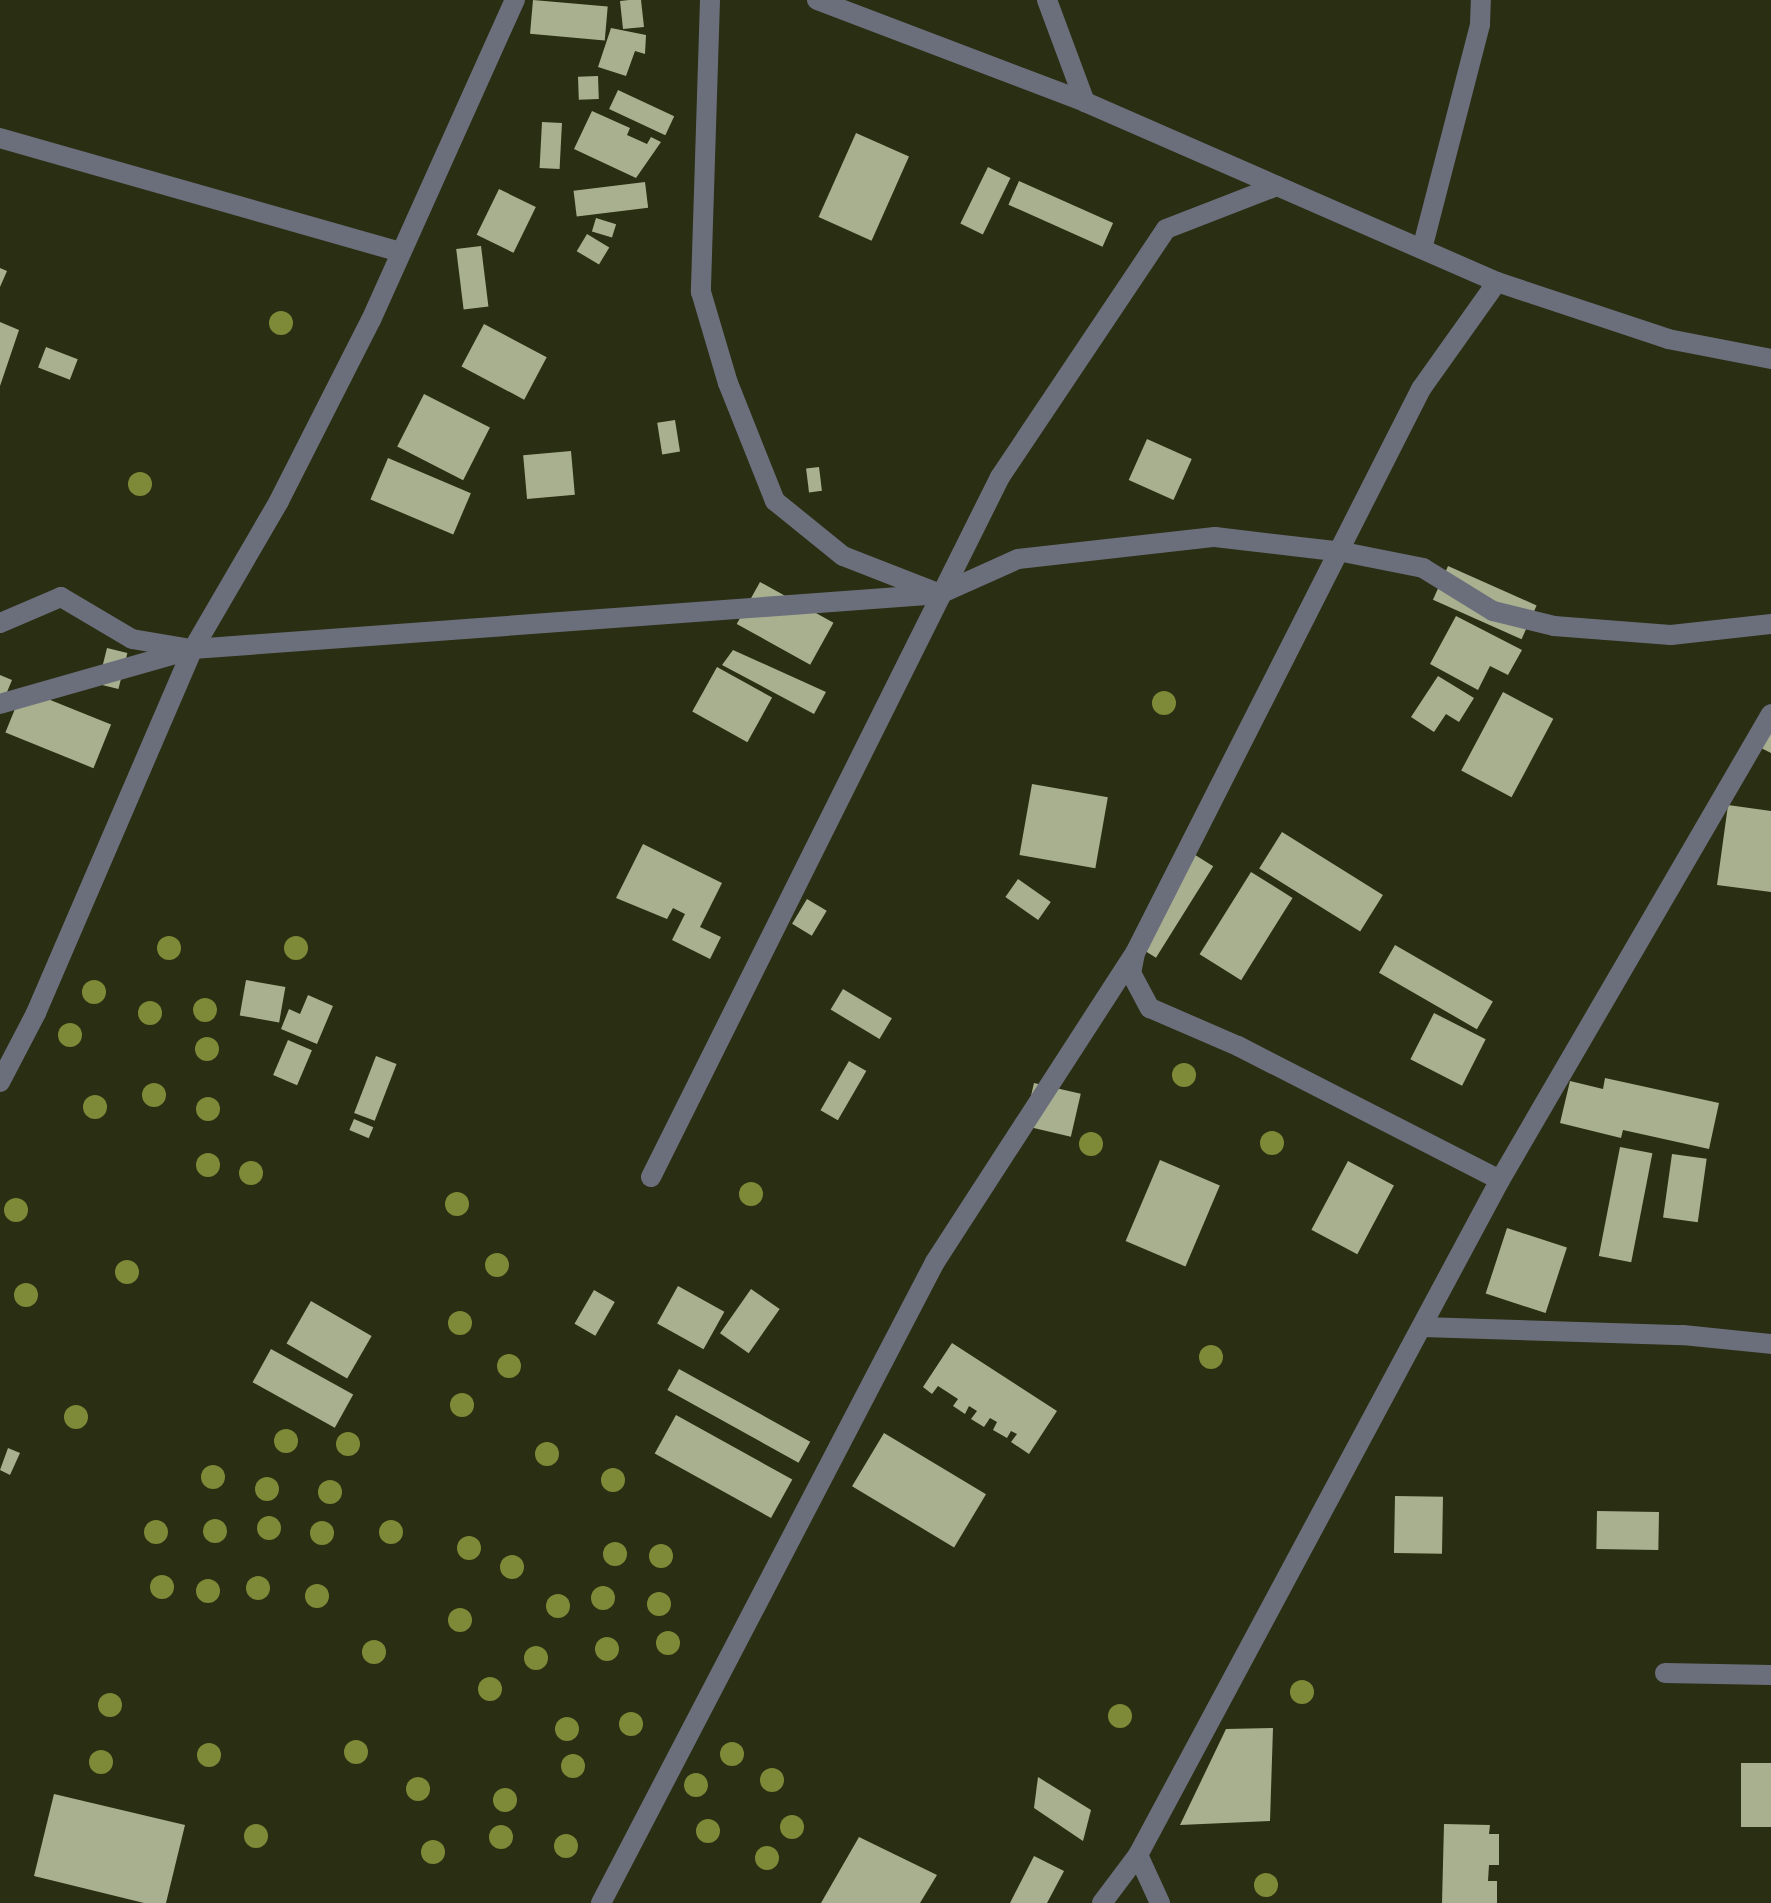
<!DOCTYPE html>
<style>
body{margin:0}
#map{position:relative;width:1771px;height:1903px;overflow:hidden;background:#2a2e12;font-family:"Titillium Web",sans-serif}
div>[style]{position:absolute}
[style*='--x']{left:calc(var(--x)*1px);top:calc(var(--y)*1px);width:calc(var(--w)*1px);rotate:calc(var(--a)*1deg)}
.building>*{inset:0;background:#a9b08f;transform-origin:0 0}
.minor>*{height:20px;margin:-10px;padding:0 10px;transform-origin:10px;border-radius:10px;background:#6b6f7c}
.trees>*{width:24px;height:24px;margin:-12px;border-radius:50%;background:#7e8a37}
span{translate:-50% -50%;white-space:nowrap;text-align:center;line-height:1.15;-webkit-text-stroke:8px #202408;paint-order:stroke}
</style>
<div id="map">
<div class="building">
<i style="left:533px;top:0;width:75px;height:34px;rotate:5deg"></i>
<i style="clip-path:polygon(629px 0,641px 0,644px 27px,623px 29px,620px 1px)"></i>
<i style="clip-path:polygon(611px 28px,646px 35px,645px 54px,635px 51px,626px 76px,598px 67px)"></i>
<i style="left:598px;top:76px;width:23px;height:20px;rotate:88deg"></i>
<i style="left:618px;top:90px;width:62px;height:21px;rotate:25deg"></i>
<i style="clip-path:polygon(592px 111px,630px 128px,627px 135px,647px 144px,651px 137px,661px 142px,636px 178px,574px 149px)"></i>
<i style="left:542px;top:122px;width:20px;height:46px;rotate:3deg"></i>
<i style="left:856px;top:133px;width:58px;height:92px;rotate:24deg"></i>
<i style="left:988px;top:167px;width:25px;height:63px;rotate:26deg"></i>
<i style="left:1019px;top:181px;width:103px;height:26px;rotate:24deg"></i>
<i style="left:645px;top:182px;width:26px;height:72px;rotate:83deg"></i>
<i style="left:499px;top:189px;width:41px;height:51px;rotate:26deg"></i>
<i style="left:596px;top:218px;width:21px;height:14px;rotate:17deg"></i>
<i style="left:587px;top:234px;width:26px;height:20px;rotate:31deg"></i>
<i style="left:481px;top:246px;width:61px;height:25px;rotate:83deg"></i>
<i style="clip-path:polygon(0 268px,7px 271px,0 287px)"></i>
<i style="clip-path:polygon(0 322px,19px 330px,0 386px)"></i>
<i style="left:484px;top:324px;width:71px;height:48px;rotate:28deg"></i>
<i style="left:46px;top:347px;width:34px;height:22px;rotate:21deg"></i>
<i style="left:424px;top:394px;width:74px;height:59px;rotate:27deg"></i>
<i style="left:675px;top:420px;width:32px;height:18px;rotate:81deg"></i>
<i style="left:1147px;top:439px;width:49px;height:45px;rotate:24deg"></i>
<i style="left:571px;top:451px;width:44px;height:48px;rotate:85deg"></i>
<i style="left:388px;top:458px;width:90px;height:45px;rotate:23deg"></i>
<i style="left:819px;top:467px;width:24px;height:13px;rotate:83deg"></i>
<i style="left:1448px;top:566px;width:97px;height:37px;rotate:24deg"></i>
<i style="left:760px;top:582px;width:84px;height:48px;rotate:29deg"></i>
<i style="clip-path:polygon(1456px 616px,1522px 650px,1508px 675px,1490px 666px,1478px 690px,1430px 664px)"></i>
<i style="left:107px;top:648px;width:21px;height:37px;rotate:14deg"></i>
<i style="clip-path:polygon(733px 650px,826px 692px,814px 714px,722px 665px)"></i>
<i style="left:717px;top:667px;width:63px;height:51px;rotate:29deg"></i>
<i style="clip-path:polygon(0 675px,12px 680px,0 709px)"></i>
<i style="clip-path:polygon(1438px 676px,1474px 698px,1459px 722px,1446px 714px,1434px 732px,1411px 717px)"></i>
<i style="left:23px;top:689px;width:95px;height:47px;rotate:22deg"></i>
<i style="left:1503px;top:692px;width:57px;height:89px;rotate:28deg"></i>
<i style="clip-path:polygon(1771px 732px,1771px 753px,1761px 748px)"></i>
<i style="left:1032px;top:784px;width:77px;height:72px;rotate:10deg"></i>
<i style="clip-path:polygon(1728px 805px,1771px 811px,1771px 892px,1717px 885px)"></i>
<i style="left:1282px;top:832px;width:119px;height:43px;rotate:32deg"></i>
<i style="clip-path:polygon(643px 844px,722px 883px,700px 927px,721px 937px,710px 959px,672px 940px,685px 914px,673px 908px,667px 919px,616px 898px)"></i>
<i style="left:1192px;top:853px;width:25px;height:108px;rotate:32deg"></i>
<i style="left:1251px;top:872px;width:49px;height:97px;rotate:32deg"></i>
<i style="left:1018px;top:879px;width:40px;height:22px;rotate:35deg"></i>
<i style="left:807px;top:899px;width:23px;height:29px;rotate:31deg"></i>
<i style="left:1395px;top:945px;width:113px;height:32px;rotate:30deg"></i>
<i style="left:246px;top:980px;width:40px;height:36px;rotate:10deg"></i>
<i style="left:843px;top:989px;width:57px;height:24px;rotate:31deg"></i>
<i style="clip-path:polygon(308px 995px,333px 1006px,317px 1044px,281px 1029px,289px 1009px,300px 1014px)"></i>
<i style="left:1434px;top:1013px;width:58px;height:52px;rotate:27deg"></i>
<i style="left:288px;top:1040px;width:26px;height:38px;rotate:23deg"></i>
<i style="left:376px;top:1056px;width:22px;height:61px;rotate:21deg"></i>
<i style="left:849px;top:1061px;width:20px;height:57px;rotate:30deg"></i>
<i style="clip-path:polygon(1605px 1078px,1719px 1103px,1709px 1149px,1623px 1130px,1621px 1138px,1560px 1123px,1570px 1081px,1603px 1089px)"></i>
<i style="left:1034px;top:1083px;width:48px;height:44px;rotate:13deg"></i>
<i style="left:354px;top:1119px;width:21px;height:12px;rotate:23deg"></i>
<i style="left:1620px;top:1147px;width:33px;height:111px;rotate:11deg"></i>
<i style="left:1672px;top:1154px;width:35px;height:64px;rotate:8deg"></i>
<i style="left:1160px;top:1160px;width:65px;height:88px;rotate:23deg"></i>
<i style="left:1348px;top:1161px;width:52px;height:78px;rotate:28deg"></i>
<i style="left:1507px;top:1228px;width:63px;height:69px;rotate:18deg"></i>
<i style="left:678px;top:1286px;width:53px;height:43px;rotate:29deg"></i>
<i style="left:751px;top:1289px;width:35px;height:54px;rotate:35deg"></i>
<i style="left:594px;top:1290px;width:24px;height:39px;rotate:30deg"></i>
<i style="left:311px;top:1301px;width:70px;height:49px;rotate:30deg"></i>
<i style="clip-path:polygon(952px 1343px,1057px 1411px,1029px 1454px,1011px 1442px,1017px 1434px,1011px 1431px,1007px 1438px,993px 1430px,997px 1422px,990px 1418px,984px 1427px,971px 1419px,977px 1411px,969px 1406px,965px 1414px,953px 1406px,958px 1399px,938px 1386px,932px 1394px,923px 1387px)"></i>
<i style="left:271px;top:1349px;width:94px;height:38px;rotate:29deg"></i>
<i style="left:679px;top:1369px;width:150px;height:24px;rotate:29deg"></i>
<i style="left:676px;top:1415px;width:133px;height:44px;rotate:29deg"></i>
<i style="left:884px;top:1433px;width:119px;height:62px;rotate:31deg"></i>
<i style="clip-path:polygon(8px 1448px,20px 1453px,10px 1475px,0 1470px)"></i>
<i style="left:1395px;top:1496px;width:48px;height:57px;rotate:1deg"></i>
<i style="left:1597px;top:1511px;width:62px;height:38px;rotate:1deg"></i>
<i style="clip-path:polygon(1273px 1728px,1270px 1821px,1180px 1825px,1226px 1729px)"></i>
<i style="left:1771px;top:1763px;width:64px;height:30px;rotate:90deg"></i>
<i style="clip-path:polygon(1038px 1777px,1091px 1810px,1083px 1841px,1034px 1808px)"></i>
<i style="clip-path:polygon(54px 1794px,185px 1825px,166px 1903px,144px 1903px,34px 1876px)"></i>
<i style="clip-path:polygon(1444px 1824px,1490px 1825px,1489px 1834px,1499px 1834px,1499px 1865px,1489px 1865px,1488px 1881px,1497px 1881px,1497px 1903px,1442px 1903px)"></i>
<i style="clip-path:polygon(859px 1837px,937px 1875px,920px 1903px,821px 1903px)"></i>
<i style="clip-path:polygon(1034px 1856px,1064px 1871px,1047px 1903px,1010px 1903px)"></i>
</div>
<div class="minor">
<i style="--x:710;--y:0;--w:292;--a:91.8"></i>
<i style="--x:701;--y:292;--w:95;--a:73.5"></i>
<i style="--x:728;--y:383;--w:127;--a:68.3"></i>
<i style="--x:775;--y:501;--w:87;--a:39"></i>
<i style="--x:843;--y:556;--w:97;--a:21.3"></i>
<i style="--x:817;--y:0;--w:287;--a:20.8"></i>
<i style="--x:1085;--y:102;--w:450;--a:23.6"></i>
<i style="--x:1497;--y:282;--w:180;--a:18.4"></i>
<i style="--x:1668;--y:339;--w:105;--a:11"></i>
<i style="--x:1047;--y:0;--w:109;--a:69.6"></i>
<i style="--x:0;--y:138;--w:415;--a:15.9"></i>
<i style="--x:1422;--y:249;--w:232;--a:-75.5"></i>
<i style="--x:1480;--y:24;--w:24;--a:-88"></i>
<i style="--x:1497;--y:282;--w:131;--a:125.4"></i>
<i style="--x:1421;--y:389;--w:632;--a:116.89"></i>
<i style="--x:1135;--y:953;--w:20;--a:101"></i>
<i style="--x:1131;--y:973;--w:40;--a:62"></i>
<i style="--x:1150;--y:1008;--w:96;--a:23.4"></i>
<i style="--x:1238;--y:1046;--w:294;--a:27.1"></i>
<i style="--x:0;--y:623;--w:66;--a:-23.1"></i>
<i style="--x:61;--y:597;--w:82;--a:30.6"></i>
<i style="--x:132;--y:639;--w:54;--a:9.6"></i>
<i style="--x:0;--y:704;--w:201;--a:-15.9"></i>
<i style="--x:193;--y:649;--w:749;--a:-4.21"></i>
<i style="--x:940;--y:594;--w:85;--a:-24.2"></i>
<i style="--x:1018;--y:559;--w:198;--a:-6.4"></i>
<i style="--x:1215;--y:537;--w:129;--a:6.7"></i>
<i style="--x:1343;--y:552;--w:82;--a:11.3"></i>
<i style="--x:1423;--y:568;--w:82;--a:31.6"></i>
<i style="--x:1493;--y:611;--w:63;--a:13.8"></i>
<i style="--x:1554;--y:626;--w:117;--a:4.4"></i>
<i style="--x:1671;--y:635;--w:101;--a:-6.3"></i>
<i style="--x:0;--y:1082;--w:78;--a:-62.4"></i>
<i style="--x:36;--y:1013;--w:396;--a:-66.7"></i>
<i style="--x:193;--y:649;--w:171;--a:-59.8"></i>
<i style="--x:279;--y:501;--w:203;--a:-63.1"></i>
<i style="--x:371;--y:320;--w:351;--a:-65.8"></i>
<i style="--x:651;--y:1177;--w:782;--a:-63.5"></i>
<i style="--x:1000;--y:477;--w:298;--a:-56.2"></i>
<i style="--x:1166;--y:229;--w:119;--a:-21.2"></i>
<i style="--x:1422;--y:1327;--w:261;--a:1.8"></i>
<i style="--x:1683;--y:1335;--w:88;--a:5.8"></i>
<i style="--x:1665;--y:1673;--w:106;--a:1.1"></i>
<i style="--x:1138;--y:1855;--w:53;--a:65.4"></i>
<i style="--x:601;--y:1903;--w:723;--a:-62.48"></i>
<i style="--x:935;--y:1262;--w:364;--a:-57.1"></i>
<i style="--x:1102;--y:1903;--w:60;--a:-53.1"></i>
<i style="--x:1138;--y:1855;--w:766;--a:-61.8"></i>
<i style="--x:1500;--y:1180;--w:539;--a:-59.82"></i>
</div>
<div class="trees">
<i style="left:281px;top:323px"></i>
<i style="left:140px;top:484px"></i>
<i style="left:1164px;top:703px"></i>
<i style="left:169px;top:948px"></i>
<i style="left:296px;top:948px"></i>
<i style="left:94px;top:992px"></i>
<i style="left:205px;top:1010px"></i>
<i style="left:150px;top:1013px"></i>
<i style="left:70px;top:1035px"></i>
<i style="left:207px;top:1049px"></i>
<i style="left:1184px;top:1075px"></i>
<i style="left:154px;top:1095px"></i>
<i style="left:95px;top:1107px"></i>
<i style="left:208px;top:1109px"></i>
<i style="left:1272px;top:1143px"></i>
<i style="left:1091px;top:1144px"></i>
<i style="left:208px;top:1165px"></i>
<i style="left:251px;top:1173px"></i>
<i style="left:751px;top:1194px"></i>
<i style="left:457px;top:1204px"></i>
<i style="left:16px;top:1210px"></i>
<i style="left:497px;top:1265px"></i>
<i style="left:127px;top:1272px"></i>
<i style="left:26px;top:1295px"></i>
<i style="left:460px;top:1323px"></i>
<i style="left:1211px;top:1357px"></i>
<i style="left:509px;top:1366px"></i>
<i style="left:462px;top:1405px"></i>
<i style="left:76px;top:1417px"></i>
<i style="left:286px;top:1441px"></i>
<i style="left:348px;top:1444px"></i>
<i style="left:547px;top:1454px"></i>
<i style="left:213px;top:1477px"></i>
<i style="left:613px;top:1480px"></i>
<i style="left:267px;top:1489px"></i>
<i style="left:330px;top:1492px"></i>
<i style="left:269px;top:1528px"></i>
<i style="left:215px;top:1531px"></i>
<i style="left:156px;top:1532px"></i>
<i style="left:391px;top:1532px"></i>
<i style="left:322px;top:1533px"></i>
<i style="left:469px;top:1548px"></i>
<i style="left:615px;top:1554px"></i>
<i style="left:661px;top:1556px"></i>
<i style="left:512px;top:1567px"></i>
<i style="left:162px;top:1587px"></i>
<i style="left:258px;top:1588px"></i>
<i style="left:208px;top:1591px"></i>
<i style="left:317px;top:1596px"></i>
<i style="left:603px;top:1598px"></i>
<i style="left:659px;top:1604px"></i>
<i style="left:558px;top:1606px"></i>
<i style="left:460px;top:1620px"></i>
<i style="left:668px;top:1643px"></i>
<i style="left:607px;top:1649px"></i>
<i style="left:374px;top:1652px"></i>
<i style="left:536px;top:1658px"></i>
<i style="left:490px;top:1689px"></i>
<i style="left:1302px;top:1692px"></i>
<i style="left:110px;top:1705px"></i>
<i style="left:1120px;top:1716px"></i>
<i style="left:631px;top:1724px"></i>
<i style="left:567px;top:1729px"></i>
<i style="left:356px;top:1752px"></i>
<i style="left:732px;top:1754px"></i>
<i style="left:209px;top:1755px"></i>
<i style="left:101px;top:1762px"></i>
<i style="left:573px;top:1766px"></i>
<i style="left:772px;top:1780px"></i>
<i style="left:696px;top:1785px"></i>
<i style="left:418px;top:1789px"></i>
<i style="left:505px;top:1800px"></i>
<i style="left:792px;top:1827px"></i>
<i style="left:708px;top:1831px"></i>
<i style="left:256px;top:1836px"></i>
<i style="left:501px;top:1837px"></i>
<i style="left:566px;top:1846px"></i>
<i style="left:433px;top:1852px"></i>
<i style="left:767px;top:1858px"></i>
<i style="left:1266px;top:1885px"></i>
</div>
</div>
